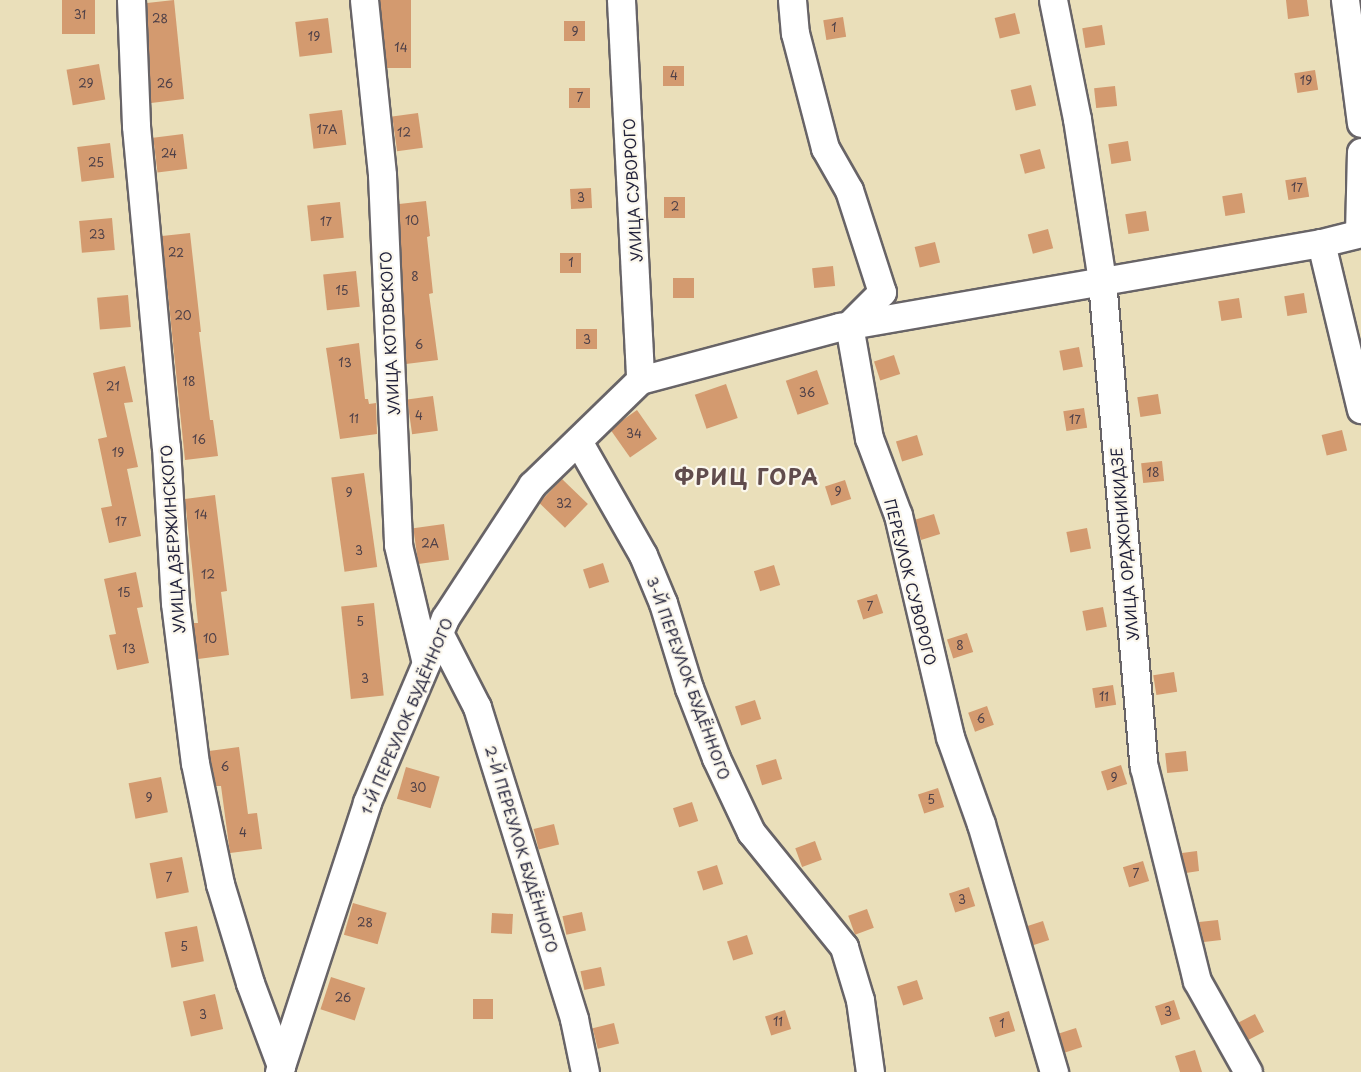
<!DOCTYPE html>
<meta charset="utf-8">
<style>
body{margin:0}
#map{position:relative;width:1361px;height:1072px;overflow:hidden;background:#eadfba;font-family:"Playpen Sans",sans-serif}
div>[style]{position:absolute}
[style*='--x']{left:calc(var(--x)*1px);top:calc(var(--y)*1px);width:calc(var(--w)*1px);rotate:calc(var(--a)*1deg)}
.building>*{inset:0;background:#d39a6f;transform-origin:0 0}
.roads{filter:drop-shadow(2px 0 #686467) drop-shadow(-2px 0 #686467) drop-shadow(0 2px #686467) drop-shadow(0 -2px #686467)}
.minor>*{height:27px;margin:-13.5px;padding:0 13.5px;transform-origin:13.5px;border-radius:13.5px;background:#fff}
span{translate:-50% -50%;white-space:nowrap;text-align:center;line-height:1.15;-webkit-text-stroke:4.5px #fbf7ec;paint-order:stroke}
.number-label{font-size:12px;color:#4e4048}
.number-label span{-webkit-text-stroke-width:0}
.street-label{font-size:15px;color:#22223b}
.district-label{font-size:21px;color:#604c4d;font-weight:700;letter-spacing:1.5px}
</style>
<div id="map">
<div class="building">
<i style="left:62px;top:0;width:33px;height:34px"></i>
<i style="clip-path:polygon(174px 0,184px 99px,151px 103px,147px 3px)"></i>
<i style="left:380px;top:0;width:31px;height:68px"></i>
<i style="clip-path:polygon(1286px 0,1307px 0,1309px 16px,1288px 19px)"></i>
<i style="left:1015px;top:13px;width:21px;height:21px;rotate:76deg"></i>
<i style="left:843px;top:17px;width:20px;height:20px;rotate:81deg"></i>
<i style="left:328px;top:18px;width:35px;height:33px;rotate:83deg"></i>
<i style="left:585px;top:21px;width:20px;height:21px;rotate:90deg"></i>
<i style="left:1102px;top:25px;width:20px;height:20px;rotate:81deg"></i>
<i style="left:99px;top:64px;width:36px;height:33px;rotate:80deg"></i>
<i style="left:663px;top:66px;width:21px;height:20px"></i>
<i style="left:1315px;top:70px;width:20px;height:21px;rotate:81deg"></i>
<i style="left:1031px;top:85px;width:21px;height:21px;rotate:76deg"></i>
<i style="left:1115px;top:86px;width:20px;height:21px;rotate:84deg"></i>
<i style="left:569px;top:88px;width:21px;height:20px"></i>
<i style="left:342px;top:110px;width:35px;height:33px;rotate:83deg"></i>
<i style="left:418px;top:113px;width:35px;height:26px;rotate:82deg"></i>
<i style="left:183px;top:134px;width:35px;height:30px;rotate:83deg"></i>
<i style="left:1128px;top:141px;width:20px;height:20px;rotate:81deg"></i>
<i style="left:110px;top:143px;width:35px;height:33px;rotate:83deg"></i>
<i style="left:1040px;top:149px;width:20px;height:21px;rotate:75deg"></i>
<i style="left:1306px;top:177px;width:20px;height:21px;rotate:81deg"></i>
<i style="left:591px;top:188px;width:20px;height:21px;rotate:87deg"></i>
<i style="left:1242px;top:193px;width:20px;height:20px;rotate:81deg"></i>
<i style="left:664px;top:197px;width:21px;height:21px"></i>
<i style="clip-path:polygon(426px 201px,430px 236px,427px 237px,433px 293px,429px 294px,438px 360px,406px 364px,399px 204px)"></i>
<i style="left:340px;top:202px;width:36px;height:33px;rotate:84deg"></i>
<i style="left:1146px;top:211px;width:20px;height:21px;rotate:81deg"></i>
<i style="left:112px;top:218px;width:32px;height:33px;rotate:85deg"></i>
<i style="left:1048px;top:229px;width:20px;height:21px;rotate:75deg"></i>
<i style="clip-path:polygon(190px 233px,201px 332px,199px 332px,210px 420px,213px 420px,218px 456px,185px 460px,162px 236px)"></i>
<i style="left:935px;top:242px;width:21px;height:21px;rotate:76deg"></i>
<i style="left:560px;top:253px;width:21px;height:20px"></i>
<i style="left:833px;top:266px;width:20px;height:21px;rotate:84deg"></i>
<i style="left:356px;top:271px;width:36px;height:33px;rotate:84deg"></i>
<i style="left:673px;top:278px;width:21px;height:20px"></i>
<i style="left:1304px;top:293px;width:20px;height:20px;rotate:81deg"></i>
<i style="left:128px;top:295px;width:32px;height:31px;rotate:85deg"></i>
<i style="left:1239px;top:298px;width:20px;height:21px;rotate:81deg"></i>
<i style="left:597px;top:329px;width:20px;height:21px;rotate:90deg"></i>
<i style="clip-path:polygon(359px 343px,365px 399px,368px 399px,369px 404px,376px 403px,377px 434px,340px 439px,326px 348px)"></i>
<i style="left:1079px;top:347px;width:20px;height:20px;rotate:79deg"></i>
<i style="left:894px;top:355px;width:20px;height:21px;rotate:72deg"></i>
<i style="clip-path:polygon(125px 366px,133px 402px,124px 403px,138px 467px,127px 469px,141px 536px,109px 543px,101px 508px,112px 506px,98px 439px,107px 437px,93px 373px)"></i>
<i style="left:817px;top:370px;width:36px;height:33px;rotate:71deg"></i>
<i style="left:726px;top:384px;width:36px;height:33px;rotate:71deg"></i>
<i style="left:1158px;top:394px;width:20px;height:21px;rotate:81deg"></i>
<i style="left:433px;top:396px;width:35px;height:26px;rotate:82deg"></i>
<i style="left:1084px;top:408px;width:20px;height:21px;rotate:81deg"></i>
<i style="left:637px;top:410px;width:35px;height:33px;rotate:55deg"></i>
<i style="left:1342px;top:430px;width:21px;height:21px;rotate:76deg"></i>
<i style="left:917px;top:435px;width:21px;height:22px;rotate:73deg"></i>
<i style="left:1162px;top:461px;width:20px;height:21px;rotate:84deg"></i>
<i style="left:364px;top:473px;width:95px;height:33px;rotate:82deg"></i>
<i style="left:562px;top:479px;width:36px;height:33px;rotate:44deg"></i>
<i style="left:845px;top:480px;width:20px;height:21px;rotate:72deg"></i>
<i style="clip-path:polygon(215px 495px,227px 591px,221px 592px,229px 655px,198px 659px,193px 623px,198px 623px,185px 499px)"></i>
<i style="left:934px;top:514px;width:21px;height:20px;rotate:73deg"></i>
<i style="left:444px;top:524px;width:36px;height:31px;rotate:82deg"></i>
<i style="left:1087px;top:528px;width:21px;height:21px;rotate:79deg"></i>
<i style="left:603px;top:563px;width:20px;height:21px;rotate:72deg"></i>
<i style="left:774px;top:565px;width:21px;height:21px;rotate:73deg"></i>
<i style="clip-path:polygon(136px 572px,143px 607px,137px 608px,149px 663px,117px 670px,109px 635px,116px 634px,104px 579px)"></i>
<i style="left:877px;top:594px;width:20px;height:21px;rotate:72deg"></i>
<i style="left:374px;top:603px;width:93px;height:33px;rotate:84deg"></i>
<i style="left:1103px;top:607px;width:20px;height:21px;rotate:79deg"></i>
<i style="left:967px;top:633px;width:20px;height:21px;rotate:72deg"></i>
<i style="left:1174px;top:672px;width:20px;height:21px;rotate:81deg"></i>
<i style="left:1113px;top:685px;width:20px;height:21px;rotate:81deg"></i>
<i style="left:755px;top:700px;width:20px;height:21px;rotate:72deg"></i>
<i style="left:987px;top:706px;width:20px;height:20px;rotate:70deg"></i>
<i style="clip-path:polygon(239px 747px,248px 814px,257px 813px,262px 849px,230px 853px,221px 786px,216px 786px,209px 751px)"></i>
<i style="left:1186px;top:751px;width:20px;height:21px;rotate:84deg"></i>
<i style="left:776px;top:759px;width:21px;height:21px;rotate:73deg"></i>
<i style="left:1121px;top:765px;width:20px;height:21px;rotate:72deg"></i>
<i style="left:406px;top:767px;width:35px;height:33px;rotate:16deg"></i>
<i style="left:161px;top:777px;width:36px;height:33px;rotate:79deg"></i>
<i style="left:938px;top:788px;width:20px;height:21px;rotate:72deg"></i>
<i style="left:692px;top:802px;width:20px;height:20px;rotate:72deg"></i>
<i style="left:554px;top:824px;width:21px;height:21px;rotate:76deg"></i>
<i style="left:815px;top:841px;width:20px;height:21px;rotate:70deg"></i>
<i style="clip-path:polygon(1197px 851px,1199px 871px,1186px 873px,1182px 853px)"></i>
<i style="left:182px;top:857px;width:36px;height:33px;rotate:79deg"></i>
<i style="left:1143px;top:861px;width:21px;height:21px;rotate:73deg"></i>
<i style="left:717px;top:865px;width:20px;height:21px;rotate:72deg"></i>
<i style="left:969px;top:887px;width:20px;height:21px;rotate:72deg"></i>
<i style="left:353px;top:903px;width:35px;height:33px;rotate:16deg"></i>
<i style="left:867px;top:909px;width:20px;height:20px;rotate:70deg"></i>
<i style="left:582px;top:912px;width:19px;height:20px;rotate:78deg"></i>
<i style="left:492px;top:913px;width:21px;height:20px;rotate:3deg"></i>
<i style="clip-path:polygon(1218px 920px,1221px 940px,1204px 942px,1199px 922px)"></i>
<i style="left:1043px;top:921px;width:20px;height:17px;rotate:72deg"></i>
<i style="left:197px;top:926px;width:36px;height:33px;rotate:79deg"></i>
<i style="left:747px;top:935px;width:20px;height:21px;rotate:72deg"></i>
<i style="left:601px;top:967px;width:19px;height:21px;rotate:78deg"></i>
<i style="left:331px;top:977px;width:36px;height:34px;rotate:18deg"></i>
<i style="left:917px;top:980px;width:20px;height:21px;rotate:72deg"></i>
<i style="left:215px;top:994px;width:36px;height:33px;rotate:77deg"></i>
<i style="left:473px;top:999px;width:20px;height:20px"></i>
<i style="left:1174px;top:1000px;width:20px;height:20px;rotate:72deg"></i>
<i style="left:785px;top:1010px;width:20px;height:21px;rotate:72deg"></i>
<i style="left:1009px;top:1011px;width:21px;height:21px;rotate:73deg"></i>
<i style="left:1255px;top:1014px;width:20px;height:19px;rotate:63deg"></i>
<i style="left:614px;top:1023px;width:21px;height:22px;rotate:76deg"></i>
<i style="left:1076px;top:1028px;width:20px;height:18px;rotate:72deg"></i>
<i style="clip-path:polygon(1195px 1050px,1202px 1072px,1180px 1072px,1175px 1056px)"></i>
</div>
<div class="roads">
<div class="minor">
<i style="--x:131;--y:0;--w:126;--a:87.7"></i>
<i style="--x:136;--y:126;--w:322;--a:84.7"></i>
<i style="--x:166;--y:447;--w:156;--a:86.7"></i>
<i style="--x:175;--y:603;--w:161;--a:82.9"></i>
<i style="--x:195;--y:763;--w:124;--a:78.3"></i>
<i style="--x:220;--y:884;--w:103;--a:73.1"></i>
<i style="--x:250;--y:983;--w:89;--a:69.5"></i>
<i style="--x:364;--y:0;--w:176;--a:84.1"></i>
<i style="--x:382;--y:175;--w:370;--a:87.5"></i>
<i style="--x:398;--y:545;--w:121;--a:76.7"></i>
<i style="--x:621;--y:0;--w:380;--a:87.1"></i>
<i style="--x:792;--y:0;--w:33;--a:85"></i>
<i style="--x:795;--y:33;--w:119;--a:75.4"></i>
<i style="--x:825;--y:148;--w:48;--a:60.3"></i>
<i style="--x:849;--y:190;--w:107;--a:72.1"></i>
<i style="--x:882;--y:292;--w:47;--a:135"></i>
<i style="--x:849;--y:325;--w:115;--a:80"></i>
<i style="--x:869;--y:438;--w:82;--a:69.4"></i>
<i style="--x:898;--y:515;--w:228;--a:76.8"></i>
<i style="--x:950;--y:737;--w:92;--a:70.4"></i>
<i style="--x:981;--y:824;--w:259;--a:73.6"></i>
<i style="--x:1053;--y:0;--w:121;--a:78.6"></i>
<i style="--x:1077;--y:119;--w:164;--a:81.2"></i>
<i style="--x:1102;--y:281;--w:488;--a:85.1"></i>
<i style="--x:1144;--y:767;--w:220;--a:76.1"></i>
<i style="--x:1197;--y:981;--w:104;--a:60.7"></i>
<i style="--x:1345;--y:0;--w:124;--a:82.6"></i>
<i style="--x:1359;--y:233;--w:81;--a:-88.6"></i>
<i style="--x:1321;--y:243;--w:171;--a:76.5"></i>
<i style="--x:578;--y:441;--w:131;--a:60.3"></i>
<i style="--x:643;--y:555;--w:52;--a:67.4"></i>
<i style="--x:663;--y:603;--w:89;--a:73"></i>
<i style="--x:689;--y:688;--w:75;--a:68.9"></i>
<i style="--x:716;--y:758;--w:82;--a:64.7"></i>
<i style="--x:751;--y:832;--w:148;--a:51"></i>
<i style="--x:844;--y:947;--w:55;--a:73.2"></i>
<i style="--x:860;--y:1000;--w:73;--a:82.1"></i>
<i style="--x:439;--y:633;--w:83;--a:62.8"></i>
<i style="--x:477;--y:707;--w:327;--a:72.7"></i>
<i style="--x:574;--y:1019;--w:54;--a:78.3"></i>
<i style="--x:279;--y:1072;--w:284;--a:-71.9"></i>
<i style="--x:367;--y:802;--w:200;--a:-67"></i>
<i style="--x:445;--y:618;--w:159;--a:-56.8"></i>
<i style="--x:532;--y:485;--w:151;--a:-44.2"></i>
<i style="--x:640;--y:380;--w:206;--a:-14.9"></i>
<i style="--x:839;--y:327;--w:489;--a:-9.9"></i>
<i style="--x:1321;--y:243;--w:41;--a:-14"></i>
</div>
</div>
<div class="number-label">
<span style="left:80px;top:15px">31</span>
<span style="left:160px;top:19px">28</span>
<span style="left:834px;top:28px">1</span>
<span style="left:575px;top:32px">9</span>
<span style="left:314px;top:37px">19</span>
<span style="left:401px;top:48px">14</span>
<span style="left:674px;top:76px">4</span>
<span style="left:1306px;top:81px">19</span>
<span style="left:86px;top:84px">29</span>
<span style="left:165px;top:84px">26</span>
<span style="left:580px;top:98px">7</span>
<span style="left:327px;top:130px">17А</span>
<span style="left:404px;top:133px">12</span>
<span style="left:169px;top:154px">24</span>
<span style="left:96px;top:163px">25</span>
<span style="left:1297px;top:188px">17</span>
<span style="left:581px;top:198px">3</span>
<span style="left:675px;top:207px">2</span>
<span style="left:412px;top:221px">10</span>
<span style="left:326px;top:222px">17</span>
<span style="left:97px;top:235px">23</span>
<span style="left:176px;top:253px">22</span>
<span style="left:571px;top:263px">1</span>
<span style="left:415px;top:277px">8</span>
<span style="left:342px;top:291px">15</span>
<span style="left:183px;top:316px">20</span>
<span style="left:587px;top:340px">3</span>
<span style="left:419px;top:345px">6</span>
<span style="left:345px;top:363px">13</span>
<span style="left:189px;top:382px">18</span>
<span style="left:113px;top:387px">21</span>
<span style="left:807px;top:393px">36</span>
<span style="left:419px;top:416px">4</span>
<span style="left:354px;top:419px">11</span>
<span style="left:1075px;top:420px">17</span>
<span style="left:634px;top:434px">34</span>
<span style="left:199px;top:440px">16</span>
<span style="left:118px;top:453px">19</span>
<span style="left:1153px;top:473px">18</span>
<span style="left:838px;top:492px">9</span>
<span style="left:349px;top:493px">9</span>
<span style="left:564px;top:504px">32</span>
<span style="left:201px;top:515px">14</span>
<span style="left:121px;top:522px">17</span>
<span style="left:430px;top:544px">2А</span>
<span style="left:359px;top:551px">3</span>
<span style="left:208px;top:575px">12</span>
<span style="left:124px;top:593px">15</span>
<span style="left:870px;top:607px">7</span>
<span style="left:360px;top:622px">5</span>
<span style="left:210px;top:639px">10</span>
<span style="left:960px;top:646px">8</span>
<span style="left:129px;top:649px">13</span>
<span style="left:365px;top:679px">3</span>
<span style="left:1104px;top:697px">11</span>
<span style="left:981px;top:719px">6</span>
<span style="left:225px;top:767px">6</span>
<span style="left:1114px;top:778px">9</span>
<span style="left:418px;top:788px">30</span>
<span style="left:149px;top:798px">9</span>
<span style="left:931px;top:800px">5</span>
<span style="left:243px;top:833px">4</span>
<span style="left:1136px;top:874px">7</span>
<span style="left:169px;top:878px">7</span>
<span style="left:962px;top:900px">3</span>
<span style="left:365px;top:923px">28</span>
<span style="left:184px;top:947px">5</span>
<span style="left:343px;top:998px">26</span>
<span style="left:1168px;top:1012px">3</span>
<span style="left:203px;top:1015px">3</span>
<span style="left:778px;top:1022px">11</span>
<span style="left:1002px;top:1024px">1</span>
</div>
<div class="street-label">
<span style="left:632px;top:190px;rotate:-93deg">УЛИЦА СУВОРОГО</span>
<span style="left:389px;top:333px;rotate:-93deg">УЛИЦА КОТОВСКОГО</span>
<span style="left:172px;top:539px;rotate:-94deg">УЛИЦА ДЗЕРЖИНСКОГО</span>
<span style="left:1124px;top:544px;rotate:-95deg">УЛИЦА ОРДЖОНИКИДЗЕ</span>
<span style="left:911px;top:582px;rotate:76deg">ПЕРЕУЛОК СУВОРОГО</span>
<span style="left:689px;top:678px;rotate:70deg">3-Й ПЕРЕУЛОК БУДЁННОГО</span>
<span style="left:406px;top:716px;rotate:-67deg">1-Й ПЕРЕУЛОК БУДЁННОГО</span>
<span style="left:522px;top:849px;rotate:73deg">2-Й ПЕРЕУЛОК БУДЁННОГО</span>
</div>
<div class="district-label">
<span style="left:747px;top:476px">ФРИЦ ГОРА</span>
</div>
</div>
